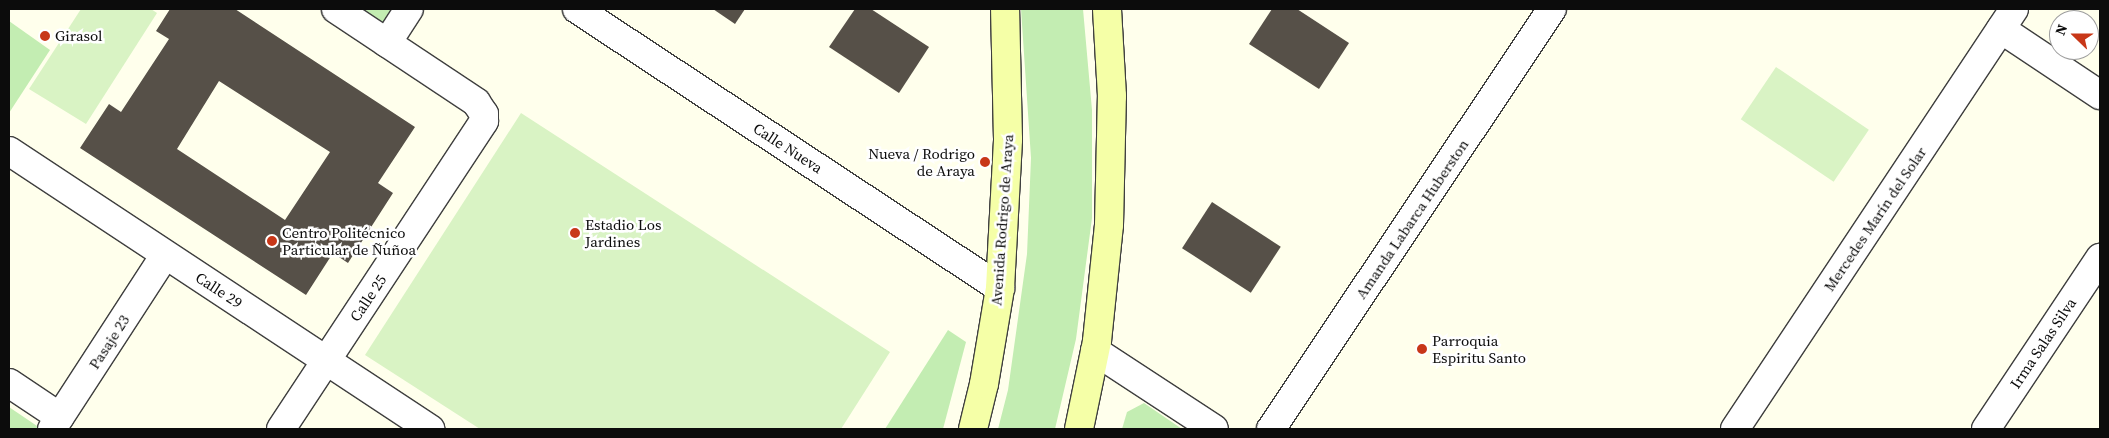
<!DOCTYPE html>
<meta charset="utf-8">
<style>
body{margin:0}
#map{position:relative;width:2109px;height:438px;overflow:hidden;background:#ffffec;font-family:"Source Serif 4",serif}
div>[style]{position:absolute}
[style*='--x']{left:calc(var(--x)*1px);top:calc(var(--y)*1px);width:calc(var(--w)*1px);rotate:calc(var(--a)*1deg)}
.green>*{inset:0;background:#c3edb2}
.pitch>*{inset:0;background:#d9f3c4;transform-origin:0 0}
.building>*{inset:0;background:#565048;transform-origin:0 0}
.roads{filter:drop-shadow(1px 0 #3f3f3f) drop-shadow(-1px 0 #3f3f3f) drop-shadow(0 1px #3f3f3f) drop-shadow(0 -1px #3f3f3f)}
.street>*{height:28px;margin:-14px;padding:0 14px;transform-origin:14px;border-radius:14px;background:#fff}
.secondary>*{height:28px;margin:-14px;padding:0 14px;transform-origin:14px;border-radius:14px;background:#f5ffa7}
.dots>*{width:14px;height:14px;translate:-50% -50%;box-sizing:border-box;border:2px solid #fff;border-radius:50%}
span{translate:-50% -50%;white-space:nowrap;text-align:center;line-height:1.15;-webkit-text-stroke:5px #fff;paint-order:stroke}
.poi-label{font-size:15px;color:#0c0c0c}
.left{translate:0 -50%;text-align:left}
.right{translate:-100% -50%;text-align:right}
.street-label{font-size:15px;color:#0c0c0c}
.frame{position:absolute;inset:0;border:10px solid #0c0c0c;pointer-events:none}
.north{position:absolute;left:2049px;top:10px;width:50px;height:50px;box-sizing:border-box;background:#fff;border:1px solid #9e9e9e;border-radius:50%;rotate:292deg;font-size:14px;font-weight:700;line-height:20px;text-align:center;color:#0c0c0c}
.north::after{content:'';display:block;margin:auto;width:18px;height:22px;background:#c83718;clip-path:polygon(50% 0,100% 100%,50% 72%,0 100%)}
</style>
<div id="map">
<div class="green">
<i style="clip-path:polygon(357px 9px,403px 9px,389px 30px)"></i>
<i style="clip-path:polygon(1021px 9px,1083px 9px,1092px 110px,1092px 218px,1076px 339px,1055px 429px,998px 429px,1008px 390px,1027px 254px,1031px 158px)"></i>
<i style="clip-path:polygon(9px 21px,50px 50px,9px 113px)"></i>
<i style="clip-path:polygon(948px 330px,966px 342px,943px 429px,885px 429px)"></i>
<i style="clip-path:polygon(1144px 403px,1182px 429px,1122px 429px,1127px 412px)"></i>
<i style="clip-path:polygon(9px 407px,40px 428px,40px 429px,9px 429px)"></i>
</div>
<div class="pitch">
<i style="clip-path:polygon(81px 9px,151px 9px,157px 13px,86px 124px,29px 89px)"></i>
<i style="left:1776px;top:67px;width:112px;height:63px;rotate:34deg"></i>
<i style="clip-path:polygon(521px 113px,890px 352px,841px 429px,480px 429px,365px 355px)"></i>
</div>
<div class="building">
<i style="clip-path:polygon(evenodd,170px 9px,235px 9px,415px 127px,378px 183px,393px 193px,348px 263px,333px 253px,306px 295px,80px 148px,109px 104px,121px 112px,169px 39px,156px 31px,170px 9px,219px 81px,330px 152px,285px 220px,177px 149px,219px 81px)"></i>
<i style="clip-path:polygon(713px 9px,745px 9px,735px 24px)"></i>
<i style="clip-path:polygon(855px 9px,871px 9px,929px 47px,899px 93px,829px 47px)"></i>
<i style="clip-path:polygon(1272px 9px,1297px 9px,1349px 43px,1319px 89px,1249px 44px)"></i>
<i style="left:1212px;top:202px;width:82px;height:55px;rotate:33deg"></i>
</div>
<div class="roads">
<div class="street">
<i style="--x:577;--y:9;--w:507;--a:33.41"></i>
<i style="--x:2001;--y:29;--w:119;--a:33.7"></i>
<i style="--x:387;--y:43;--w:40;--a:-57.1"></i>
<i style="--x:9;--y:151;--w:505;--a:33.44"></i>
<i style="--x:1095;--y:351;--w:142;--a:33.2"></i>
<i style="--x:9;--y:383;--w:61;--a:33.7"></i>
<i style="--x:52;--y:429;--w:207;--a:-57"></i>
<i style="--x:281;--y:429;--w:369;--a:-56.6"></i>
<i style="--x:484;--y:121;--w:7;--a:-90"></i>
<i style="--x:484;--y:114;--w:14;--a:-124"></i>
<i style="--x:476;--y:102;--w:168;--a:-146.4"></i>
<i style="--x:1271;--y:429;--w:505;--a:-56.22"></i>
<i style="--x:1735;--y:429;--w:504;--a:-56.4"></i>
<i style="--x:1986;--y:429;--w:206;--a:-56.3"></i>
</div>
<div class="secondary">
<i style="--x:973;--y:429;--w:46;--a:-76.3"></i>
<i style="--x:984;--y:384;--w:97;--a:-80.5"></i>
<i style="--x:1000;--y:288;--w:149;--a:-86.9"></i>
<i style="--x:1008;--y:139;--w:130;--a:-91.3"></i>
<i style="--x:1079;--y:429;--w:90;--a:-78.4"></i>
<i style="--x:1097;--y:341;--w:117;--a:-84.1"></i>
<i style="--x:1109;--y:225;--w:129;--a:-88.7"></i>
<i style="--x:1112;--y:96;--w:87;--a:-93.3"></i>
</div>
</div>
<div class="dots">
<i style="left:45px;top:36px;background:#c83718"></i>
<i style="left:985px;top:162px;background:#c83718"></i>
<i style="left:575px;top:233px;background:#c83718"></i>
<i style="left:272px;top:241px;background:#c83718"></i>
<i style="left:1422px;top:349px;background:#c83718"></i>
</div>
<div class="poi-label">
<span class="left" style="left:55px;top:36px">Girasol</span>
<span class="right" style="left:975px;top:162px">Nueva / Rodrigo<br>de Araya</span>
<span class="left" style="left:585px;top:233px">Estadio Los<br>Jardines</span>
<span class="left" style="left:282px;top:241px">Centro Politécnico<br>Particular de Ñuñoa</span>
<span class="left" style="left:1432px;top:349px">Parroquia<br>Espiritu Santo</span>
</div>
<div class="street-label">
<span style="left:788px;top:148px;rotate:33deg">Calle Nueva</span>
<span style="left:1412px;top:219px;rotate:-56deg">Amanda Labarca Huberston</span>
<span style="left:1875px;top:219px;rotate:-56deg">Mercedes Marín del Solar</span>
<span style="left:1002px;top:220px;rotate:-86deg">Avenida Rodrigo de Araya</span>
<span style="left:219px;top:290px;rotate:33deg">Calle 29</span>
<span style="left:368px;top:298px;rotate:-56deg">Calle 25</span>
<span style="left:109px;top:342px;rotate:-57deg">Pasaje 23</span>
<span style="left:2043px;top:343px;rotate:-56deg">Irma Salas Silva</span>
</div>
<div class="frame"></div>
<div class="north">N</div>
</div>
